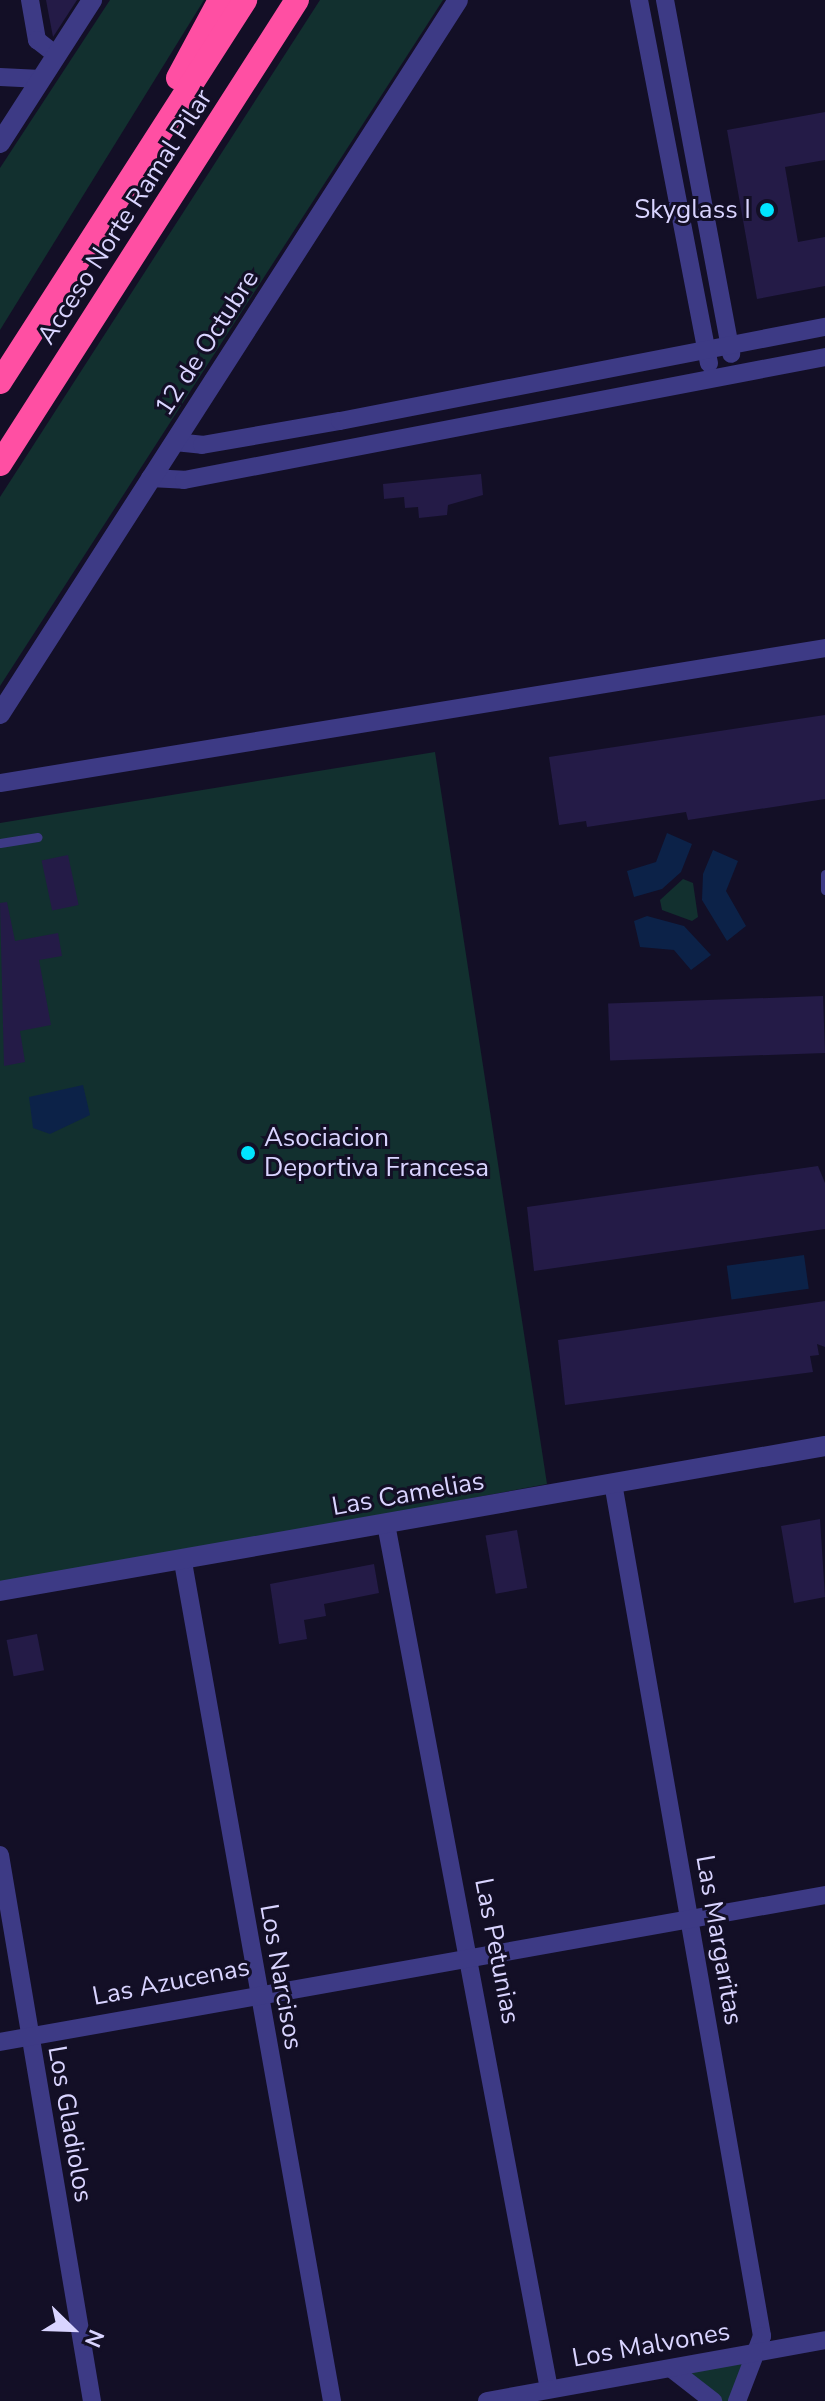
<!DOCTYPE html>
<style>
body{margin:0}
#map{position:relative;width:825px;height:2401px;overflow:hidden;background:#130f26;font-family:"Nunito Sans",sans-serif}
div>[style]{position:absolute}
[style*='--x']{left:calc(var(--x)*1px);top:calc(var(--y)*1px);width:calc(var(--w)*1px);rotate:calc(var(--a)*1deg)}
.green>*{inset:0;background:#12302f}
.water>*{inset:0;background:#0c2248;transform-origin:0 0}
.building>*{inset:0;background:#241b47;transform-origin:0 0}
.service>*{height:9px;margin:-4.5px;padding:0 4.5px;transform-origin:4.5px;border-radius:4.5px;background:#3d3a85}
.minor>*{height:18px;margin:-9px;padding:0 9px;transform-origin:9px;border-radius:9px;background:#3d3a85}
.tertiary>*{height:20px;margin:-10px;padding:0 10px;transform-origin:10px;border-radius:10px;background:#3d3a85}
.motorway>*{height:24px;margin:-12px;padding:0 12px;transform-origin:12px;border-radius:12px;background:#ff4fa3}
.dots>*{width:22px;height:22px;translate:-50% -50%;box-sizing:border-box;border:4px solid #130f26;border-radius:50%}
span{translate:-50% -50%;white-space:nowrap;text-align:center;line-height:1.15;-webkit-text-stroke:6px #130f26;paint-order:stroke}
.poi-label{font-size:26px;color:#d9d4ff}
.right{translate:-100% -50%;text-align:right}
.left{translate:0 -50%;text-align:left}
.street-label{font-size:26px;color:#d9d4ff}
.north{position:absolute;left:32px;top:2289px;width:80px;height:80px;-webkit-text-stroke:6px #130f26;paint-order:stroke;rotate:113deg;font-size:22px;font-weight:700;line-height:32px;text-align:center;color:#d9d4ff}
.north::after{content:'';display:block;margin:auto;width:28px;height:36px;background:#d9d4ff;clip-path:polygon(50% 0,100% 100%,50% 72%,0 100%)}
</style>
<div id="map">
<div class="green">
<i style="clip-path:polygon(110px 0,204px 0,0 330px,0 168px)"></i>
<i style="clip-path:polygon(320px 0,443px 0,0 686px,0 497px)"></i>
<i style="clip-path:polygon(435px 752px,547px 1484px,0 1586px,0 823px)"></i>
<i style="clip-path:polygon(683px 879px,693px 883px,698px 917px,692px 921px,662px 910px,660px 900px)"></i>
<i style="clip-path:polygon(761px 2350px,737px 2401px,713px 2401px,673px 2370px)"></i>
</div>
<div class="water">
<i style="clip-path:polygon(667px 833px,692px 844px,681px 872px,662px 889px,634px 897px,627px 871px,656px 862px)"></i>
<i style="clip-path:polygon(713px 850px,738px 861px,726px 891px,746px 926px,727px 941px,702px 900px,703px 874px)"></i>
<i style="clip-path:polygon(647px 916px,684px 926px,711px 955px,691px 970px,674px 950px,640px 947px,634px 921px)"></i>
<i style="clip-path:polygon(83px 1085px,90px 1115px,50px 1134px,33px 1128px,29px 1097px)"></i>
<i style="left:804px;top:1255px;width:34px;height:78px;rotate:82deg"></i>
</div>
<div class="building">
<i style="clip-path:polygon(46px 0,77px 0,53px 37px)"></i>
<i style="clip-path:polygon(825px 112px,825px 160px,785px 167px,798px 242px,825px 237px,825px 286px,757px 299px,727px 130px)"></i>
<i style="clip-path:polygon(481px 474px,483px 495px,448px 505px,447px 515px,419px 518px,418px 507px,405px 508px,404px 497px,384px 499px,383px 484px)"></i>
<i style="clip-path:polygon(825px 715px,825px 799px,688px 820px,686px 812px,587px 827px,586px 821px,559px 825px,549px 757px)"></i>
<i style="left:68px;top:855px;width:51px;height:27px;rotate:78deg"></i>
<i style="clip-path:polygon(7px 902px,15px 941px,58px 933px,62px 956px,39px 960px,51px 1025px,20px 1031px,25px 1062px,4px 1066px,0 903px)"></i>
<i style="left:823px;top:996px;width:57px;height:215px;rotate:88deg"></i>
<i style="clip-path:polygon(818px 1166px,825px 1183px,825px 1229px,534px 1271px,527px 1207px)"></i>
<i style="clip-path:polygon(825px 1301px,825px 1347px,817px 1344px,819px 1355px,810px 1356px,813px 1372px,565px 1405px,558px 1340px)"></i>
<i style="clip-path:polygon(820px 1519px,825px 1597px,794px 1603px,781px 1526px)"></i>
<i style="left:517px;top:1530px;width:59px;height:32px;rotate:80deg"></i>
<i style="clip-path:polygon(374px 1564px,379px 1593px,324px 1604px,326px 1616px,304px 1620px,307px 1639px,279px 1644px,270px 1584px)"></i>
<i style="left:37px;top:1634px;width:37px;height:31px;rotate:79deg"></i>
</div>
<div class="service">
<i style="--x:0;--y:843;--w:38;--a:-9"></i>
<i style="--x:825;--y:874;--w:16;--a:90"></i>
</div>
<div class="minor">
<i style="--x:30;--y:0;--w:41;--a:80.1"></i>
<i style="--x:37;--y:40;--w:24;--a:38"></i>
<i style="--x:639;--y:0;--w:370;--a:79.1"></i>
<i style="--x:665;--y:0;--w:360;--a:79.4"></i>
<i style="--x:0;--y:77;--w:41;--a:2.8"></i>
<i style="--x:175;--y:442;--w:27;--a:6"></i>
<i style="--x:202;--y:445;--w:140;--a:-9.9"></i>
<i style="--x:340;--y:421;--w:494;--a:-11"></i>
<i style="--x:150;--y:478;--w:34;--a:3"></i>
<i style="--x:184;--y:480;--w:653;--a:-10.86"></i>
<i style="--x:0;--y:783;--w:836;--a:-9.29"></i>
<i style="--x:613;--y:1483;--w:866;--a:80.09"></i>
<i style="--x:762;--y:2336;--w:70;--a:111"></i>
<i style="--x:386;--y:1524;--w:880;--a:79.33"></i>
<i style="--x:183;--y:1562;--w:852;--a:79.93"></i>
<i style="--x:0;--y:1855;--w:554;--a:80.44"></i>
<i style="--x:0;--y:2042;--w:838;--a:-10.1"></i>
<i style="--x:673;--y:2370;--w:51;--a:37.8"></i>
<i style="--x:487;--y:2401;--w:343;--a:-10.2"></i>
</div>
<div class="tertiary">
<i style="--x:0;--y:143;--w:170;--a:-57.2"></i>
<i style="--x:0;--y:714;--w:848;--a:-57.32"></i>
<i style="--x:0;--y:1591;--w:838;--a:-9.97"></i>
</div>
<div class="motorway">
<i style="--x:178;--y:78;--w:89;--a:-61.7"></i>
<i style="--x:0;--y:382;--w:454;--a:-57.3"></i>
<i style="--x:0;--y:464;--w:551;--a:-57.38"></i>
</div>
<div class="dots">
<i style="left:767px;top:210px;background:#00e5ff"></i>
<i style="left:248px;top:1153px;background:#00e5ff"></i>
</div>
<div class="poi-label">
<span class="right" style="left:751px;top:210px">Skyglass I</span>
<span class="left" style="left:264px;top:1153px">Asociacion<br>Deportiva Francesa</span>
</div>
<div class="street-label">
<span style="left:125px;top:217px;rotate:-57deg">Acceso Norte Ramal Pilar</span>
<span style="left:207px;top:343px;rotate:-57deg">12 de Octubre</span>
<span style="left:408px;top:1494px;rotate:-10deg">Las Camelias</span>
<span style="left:719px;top:1940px;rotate:80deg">Las Margaritas</span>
<span style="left:497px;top:1951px;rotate:79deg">Las Petunias</span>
<span style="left:281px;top:1977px;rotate:80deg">Los Narcisos</span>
<span style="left:171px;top:1982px;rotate:-11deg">Las Azucenas</span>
<span style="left:70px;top:2124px;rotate:80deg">Los Gladiolos</span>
<span style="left:651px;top:2345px;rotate:-10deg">Los Malvones</span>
</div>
<div class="north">N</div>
</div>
